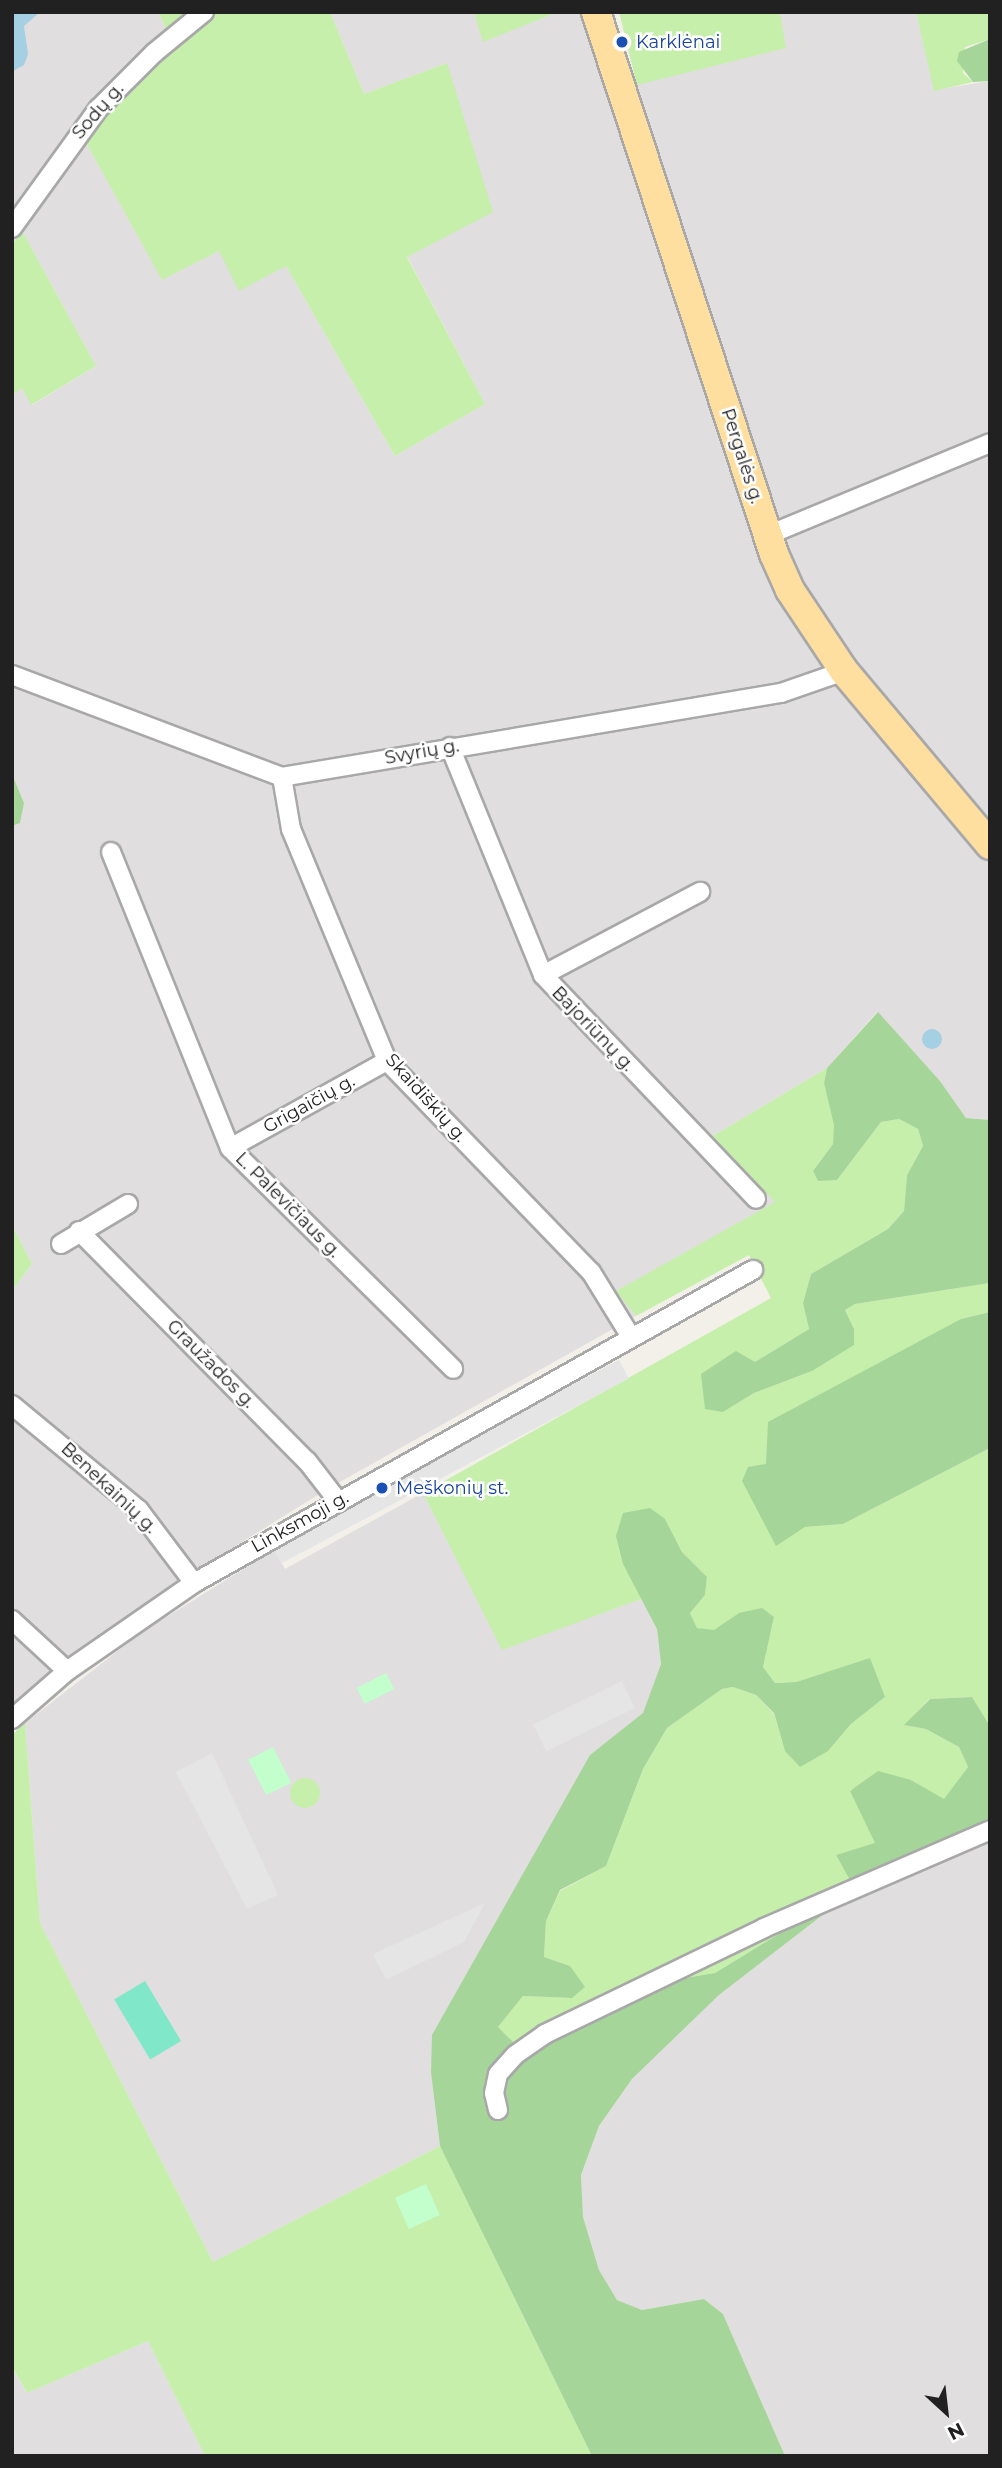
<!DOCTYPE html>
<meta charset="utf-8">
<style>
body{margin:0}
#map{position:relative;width:1002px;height:2468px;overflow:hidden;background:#f2f0e8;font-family:Montserrat,sans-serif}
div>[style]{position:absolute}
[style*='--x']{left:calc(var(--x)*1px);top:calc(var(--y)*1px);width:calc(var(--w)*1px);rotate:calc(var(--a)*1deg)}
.residential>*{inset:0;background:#e0dede}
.grass>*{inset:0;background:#c6efab}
.round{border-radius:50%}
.forest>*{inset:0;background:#a5d599}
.park>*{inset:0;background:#c3fecd;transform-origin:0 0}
.pitch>*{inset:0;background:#80e7c9;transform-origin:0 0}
.parking>*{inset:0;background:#e5e5e5;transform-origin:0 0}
.water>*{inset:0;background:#a5cfe3}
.roads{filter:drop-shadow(2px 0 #a8a8a8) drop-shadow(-2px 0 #a8a8a8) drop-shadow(0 2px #a8a8a8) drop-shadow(0 -2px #a8a8a8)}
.minor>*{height:18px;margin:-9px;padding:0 9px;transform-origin:9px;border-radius:9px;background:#fff}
.primary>*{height:28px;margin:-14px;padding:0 14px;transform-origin:14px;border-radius:14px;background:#ffdfa0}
.dots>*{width:19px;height:19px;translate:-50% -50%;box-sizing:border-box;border:4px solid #fff;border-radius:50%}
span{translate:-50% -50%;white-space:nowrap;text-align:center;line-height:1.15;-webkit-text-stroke:5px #fff;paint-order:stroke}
.transit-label{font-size:18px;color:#164399}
.left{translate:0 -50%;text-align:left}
.street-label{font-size:18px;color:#212121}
.frame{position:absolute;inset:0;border:14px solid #212121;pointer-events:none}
.north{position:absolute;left:911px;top:2377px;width:70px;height:70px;-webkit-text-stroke:5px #fff;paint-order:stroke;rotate:153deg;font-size:19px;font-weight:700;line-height:28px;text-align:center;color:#212121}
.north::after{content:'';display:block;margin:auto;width:24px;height:32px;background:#212121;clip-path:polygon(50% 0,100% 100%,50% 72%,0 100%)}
</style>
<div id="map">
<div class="residential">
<i style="clip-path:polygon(12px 12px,158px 12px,168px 32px,91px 107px,12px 221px)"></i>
<i style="clip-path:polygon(330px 12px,474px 12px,484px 41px,558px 12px,587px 12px,759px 536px,990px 857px,990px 1120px,966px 1118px,940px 1081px,877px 1012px,827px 1068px,711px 1137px,776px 1202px,617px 1291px,636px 1316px,329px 1488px,155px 1596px,12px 1706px,12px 1291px,32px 1264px,12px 1225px,12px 826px,20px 823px,24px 803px,12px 774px,12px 395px,22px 388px,32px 405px,96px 366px,21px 229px,84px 139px,162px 279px,219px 251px,286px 266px,395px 456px,485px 404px,407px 256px,447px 63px,364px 94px)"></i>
<i style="clip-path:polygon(780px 12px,916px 12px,935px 90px,990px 81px,990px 833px,861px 679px,781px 550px,630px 86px,785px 48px)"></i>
<i style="clip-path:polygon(423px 1493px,502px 1649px,644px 1598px,657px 1629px,661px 1664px,643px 1714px,590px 1755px,431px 2073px,440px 2146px,213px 2262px,40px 1923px,25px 1723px,141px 1633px,274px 1550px,285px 1569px)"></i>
<i style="clip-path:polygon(990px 1842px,990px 2456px,785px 2456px,723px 2314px,704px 2299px,642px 2310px,617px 2300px,599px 2270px,583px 2217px,581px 2175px,599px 2126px,632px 2079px,719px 1995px,824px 1914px)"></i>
<i style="clip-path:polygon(148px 2341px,205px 2456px,12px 2456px,12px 2368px,27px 2393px)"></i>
</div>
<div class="grass">
<i style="clip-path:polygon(158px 12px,194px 12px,168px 32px)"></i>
<i style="clip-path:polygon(217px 12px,330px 12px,364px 94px,447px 63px,493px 212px,407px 257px,485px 404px,395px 456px,286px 266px,239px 291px,219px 251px,162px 280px,84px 139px,149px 67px)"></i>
<i style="clip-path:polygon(474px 12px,558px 12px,483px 42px)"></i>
<i style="clip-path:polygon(619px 12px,780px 12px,786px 48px,637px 85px)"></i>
<i style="clip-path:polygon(916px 12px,990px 12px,990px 39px,965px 47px,963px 73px,973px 82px,934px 91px)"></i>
<i style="clip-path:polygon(21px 229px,96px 366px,31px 405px,22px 388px,12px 395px,12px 246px)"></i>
<i style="clip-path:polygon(827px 1068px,824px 1083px,835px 1125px,833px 1144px,813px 1171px,818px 1180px,837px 1180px,881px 1122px,899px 1119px,918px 1129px,923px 1146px,907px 1175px,904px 1211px,888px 1229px,811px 1274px,803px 1303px,809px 1329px,755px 1362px,723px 1412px,754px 1393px,812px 1371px,854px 1329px,845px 1310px,855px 1304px,990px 1283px,990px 1312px,961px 1319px,776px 1545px,805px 1527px,843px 1524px,990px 1448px,990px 1726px,972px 1697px,929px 1699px,905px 1725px,926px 1729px,959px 1747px,968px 1767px,944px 1800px,911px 1780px,850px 1790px,876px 1844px,836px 1855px,850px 1879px,790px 1927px,715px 1973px,673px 1980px,520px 2050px,498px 2027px,523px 1996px,572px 1998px,570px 1966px,544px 1957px,546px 1921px,560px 1891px,606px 1866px,643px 1769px,667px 1728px,722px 1689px,733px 1687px,756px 1695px,774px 1714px,785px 1751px,828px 1751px,851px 1724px,885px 1697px,823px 1673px,796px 1682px,775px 1683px,763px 1667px,774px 1617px,739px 1613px,714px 1631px,697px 1628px,690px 1613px,705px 1595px,707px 1577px,682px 1552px,665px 1519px,623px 1564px,644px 1598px,502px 1650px,423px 1493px,771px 1298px,749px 1255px,636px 1316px,616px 1291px,775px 1202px,711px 1137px)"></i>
<i style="clip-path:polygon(12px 1225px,32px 1264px,12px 1291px)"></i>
<i style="clip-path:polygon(25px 1723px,40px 1923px,213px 2262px,440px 2146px,592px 2456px,205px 2456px,148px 2341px,27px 2393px,12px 2367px,12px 1735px)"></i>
<i class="round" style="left:290px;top:1778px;width:30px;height:30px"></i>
</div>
<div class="forest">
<i style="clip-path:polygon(990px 39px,990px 81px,973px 82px,957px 61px,959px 52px)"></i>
<i style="clip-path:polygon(12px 774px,24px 803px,20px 823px,12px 826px)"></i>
<i style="clip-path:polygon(878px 1012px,940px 1081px,966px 1118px,990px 1120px,990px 1283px,855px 1304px,845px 1310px,854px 1329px,854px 1345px,812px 1371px,754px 1393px,723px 1412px,705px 1409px,701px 1374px,736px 1351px,755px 1362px,809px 1329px,803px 1303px,811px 1274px,888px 1229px,904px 1211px,907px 1175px,923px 1146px,918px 1129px,899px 1119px,881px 1122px,837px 1180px,818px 1181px,813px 1171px,833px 1144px,834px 1125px,824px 1083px,827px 1068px)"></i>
<i style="clip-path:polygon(990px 1312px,990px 1448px,843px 1524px,805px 1527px,776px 1546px,742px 1481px,748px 1467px,766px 1464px,768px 1422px,961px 1319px)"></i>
<i style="clip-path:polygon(650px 1508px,665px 1519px,682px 1552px,707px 1577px,705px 1595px,690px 1613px,697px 1628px,714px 1630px,739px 1613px,762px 1608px,774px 1617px,763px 1667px,775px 1683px,796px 1682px,870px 1658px,885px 1697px,851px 1724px,828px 1751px,800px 1767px,785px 1751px,774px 1713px,756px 1695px,733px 1687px,722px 1689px,667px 1728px,643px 1769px,606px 1866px,560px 1890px,546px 1921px,544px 1957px,570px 1966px,585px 1987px,572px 1998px,523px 1996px,498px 2027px,520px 2049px,673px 1980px,715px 1973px,790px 1927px,850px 1880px,836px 1855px,875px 1843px,850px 1791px,878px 1771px,911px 1780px,944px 1799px,968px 1767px,959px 1747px,926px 1729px,904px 1725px,930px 1699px,972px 1697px,990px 1726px,990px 1842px,824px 1914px,719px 1995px,632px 2079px,599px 2126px,581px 2175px,583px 2217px,599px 2270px,617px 2300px,642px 2310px,704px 2299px,723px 2314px,785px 2456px,592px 2456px,440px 2146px,431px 2073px,432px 2035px,590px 1755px,643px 1713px,661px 1664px,657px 1629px,623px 1564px,616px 1536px,623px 1513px)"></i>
</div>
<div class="park">
<i style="left:386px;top:1673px;width:18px;height:33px;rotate:63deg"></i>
<i style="left:273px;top:1747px;width:40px;height:28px;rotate:63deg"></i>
<i style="left:426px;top:2184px;width:34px;height:34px;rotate:66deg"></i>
</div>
<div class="pitch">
<i style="left:145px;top:1981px;width:70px;height:36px;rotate:59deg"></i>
</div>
<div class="parking">
<i style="left:619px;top:1360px;width:21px;height:394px;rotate:62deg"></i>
<i style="left:622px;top:1681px;width:30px;height:99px;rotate:64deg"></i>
<i style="clip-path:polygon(212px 1753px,278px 1895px,247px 1909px,176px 1772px)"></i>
<i style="clip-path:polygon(485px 1903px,464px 1942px,386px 1980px,373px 1954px)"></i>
</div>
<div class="water">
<i style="clip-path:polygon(12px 12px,40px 12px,24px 26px,28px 54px,24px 65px,13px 71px)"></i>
<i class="round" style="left:922px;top:1029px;width:20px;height:20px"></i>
</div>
<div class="roads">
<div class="minor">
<i style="--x:12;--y:228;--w:148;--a:-54.1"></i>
<i style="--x:99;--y:108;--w:78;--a:-45"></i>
<i style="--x:154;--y:53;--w:65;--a:-39.4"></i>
<i style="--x:768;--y:535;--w:240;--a:-22.5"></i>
<i style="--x:12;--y:675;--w:289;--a:20.7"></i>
<i style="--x:282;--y:777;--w:506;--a:-9.56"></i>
<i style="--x:781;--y:693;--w:67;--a:-19.2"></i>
<i style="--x:450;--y:747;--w:246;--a:67.8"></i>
<i style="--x:543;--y:975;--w:309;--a:46.4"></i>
<i style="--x:282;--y:777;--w:53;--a:80.2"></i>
<i style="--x:291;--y:829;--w:251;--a:67.5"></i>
<i style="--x:387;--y:1061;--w:293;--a:46"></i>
<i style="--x:591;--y:1272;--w:76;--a:58.4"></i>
<i style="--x:111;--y:852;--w:319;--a:68.1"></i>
<i style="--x:230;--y:1148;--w:314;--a:44.7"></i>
<i style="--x:543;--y:975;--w:178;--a:-27.9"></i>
<i style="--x:230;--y:1148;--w:179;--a:-29"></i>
<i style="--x:79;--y:1231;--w:324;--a:45.3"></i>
<i style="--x:307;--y:1461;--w:51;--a:52.2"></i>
<i style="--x:61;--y:1244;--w:78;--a:-30.8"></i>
<i style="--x:12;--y:1405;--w:165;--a:39.6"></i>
<i style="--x:139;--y:1510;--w:91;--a:53"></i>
<i style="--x:12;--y:1620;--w:75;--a:42.8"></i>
<i style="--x:12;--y:1719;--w:73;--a:-41.1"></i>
<i style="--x:67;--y:1671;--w:155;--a:-34.7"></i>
<i style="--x:194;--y:1583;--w:641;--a:-29.25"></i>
<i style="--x:498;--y:2110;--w:17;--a:-103"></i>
<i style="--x:494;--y:2093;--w:19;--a:-78"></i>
<i style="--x:498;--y:2074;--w:25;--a:-48"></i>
<i style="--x:515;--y:2055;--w:37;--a:-35"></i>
<i style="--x:545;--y:2034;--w:243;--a:-25.8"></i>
<i style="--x:764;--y:1928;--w:246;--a:-23.4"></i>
</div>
<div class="primary">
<i style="--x:596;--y:12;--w:570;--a:71.82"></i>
<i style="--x:774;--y:554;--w:39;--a:66"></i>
<i style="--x:790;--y:590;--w:97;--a:56.3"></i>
<i style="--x:844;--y:671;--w:227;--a:50"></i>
</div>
</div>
<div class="dots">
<i style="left:622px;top:42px;background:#1a4fb4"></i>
<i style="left:382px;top:1488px;background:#1a4fb4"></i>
</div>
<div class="transit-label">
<span class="left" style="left:636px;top:42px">Karklėnai</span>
<span class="left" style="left:396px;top:1488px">Meškonių st.</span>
</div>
<div class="street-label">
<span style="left:98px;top:111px;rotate:-49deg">Sodų g.</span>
<span style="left:742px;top:456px;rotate:72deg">Pergalės g.</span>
<span style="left:422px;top:752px;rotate:-10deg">Svyrių g.</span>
<span style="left:593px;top:1029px;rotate:46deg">Bajoriūnų g.</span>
<span style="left:426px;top:1098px;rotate:48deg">Skaidiškių g.</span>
<span style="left:309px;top:1104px;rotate:-29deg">Grigaičių g.</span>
<span style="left:288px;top:1205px;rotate:45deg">L. Palevičiaus g.</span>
<span style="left:211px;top:1364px;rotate:45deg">Graužados g.</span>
<span style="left:109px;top:1488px;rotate:43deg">Benekainių g.</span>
<span style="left:300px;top:1522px;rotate:-29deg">Linksmoji g.</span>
</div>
<div class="frame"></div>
<div class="north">N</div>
</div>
